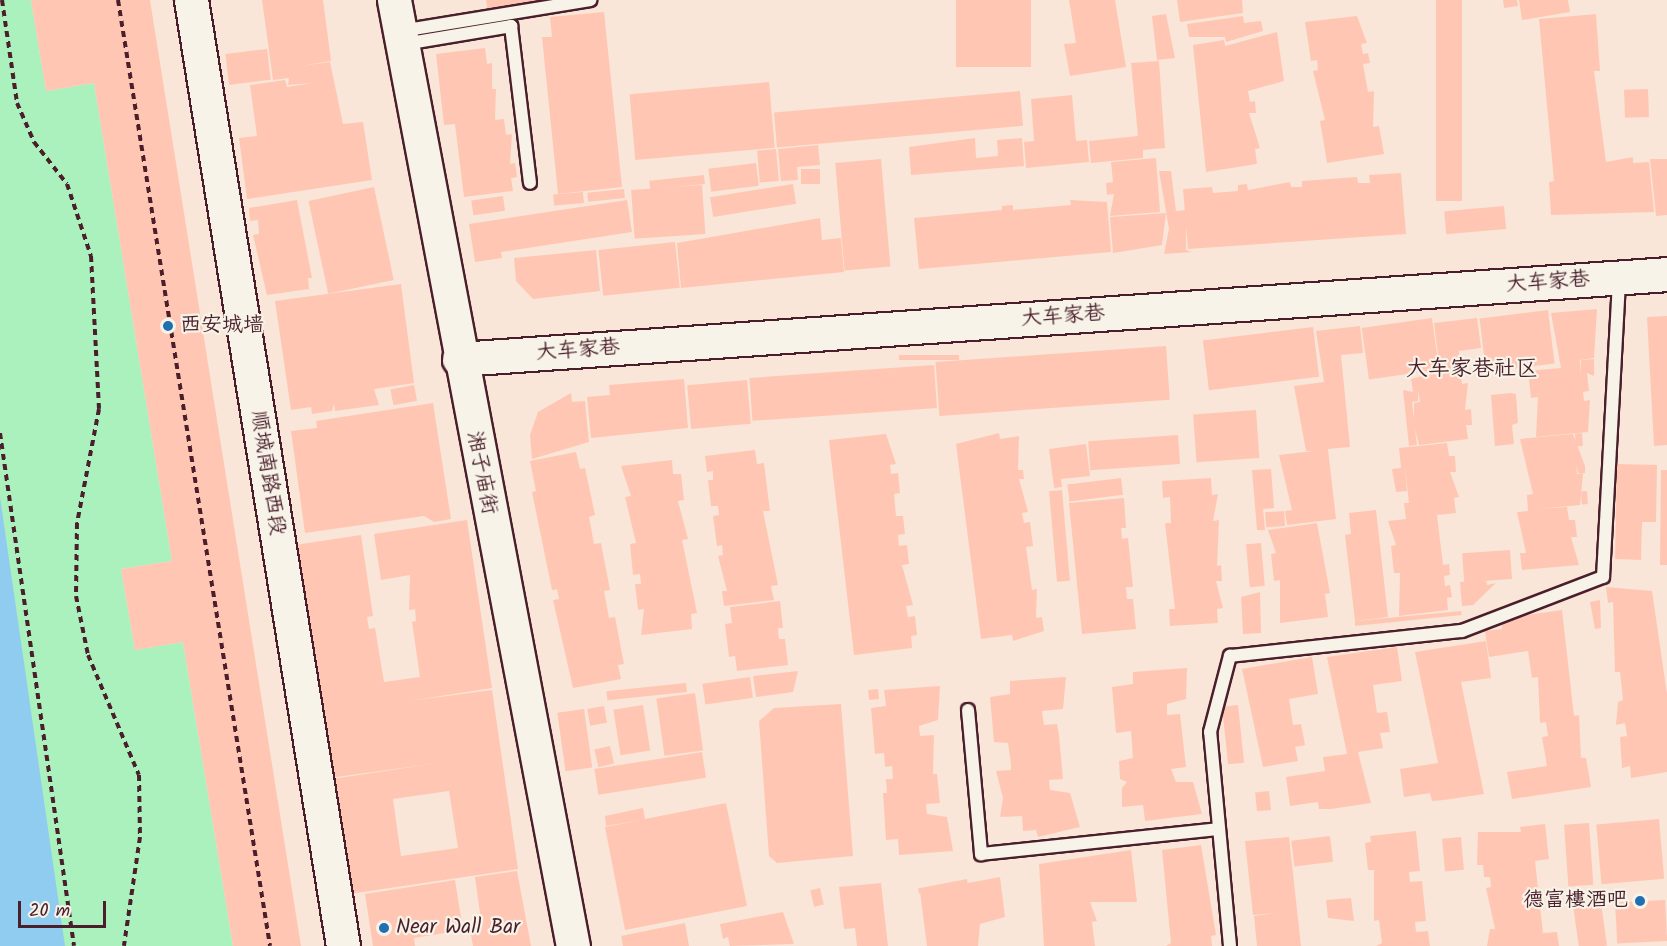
<!DOCTYPE html>
<meta charset="utf-8">
<style>
body{margin:0}
#map{position:relative;width:1667px;height:946px;overflow:hidden;background:#f9e6d8;font-family:Kalam,"LXGW WenKai TC",sans-serif}
div>[style]{position:absolute}
[style*='--x']{left:calc(var(--x)*1px);top:calc(var(--y)*1px);width:calc(var(--w)*1px);rotate:calc(var(--a)*1deg)}
.green>*{inset:0;background:#aaf1be}
.water>*{inset:0;background:#90ccf0}
.building>*{inset:0;background:#ffc7b3;transform-origin:0 0}
.path>*{height:4px;margin-top:-2px;transform-origin:0;background:repeating-linear-gradient(90deg,#4a1f2b 0 6px,transparent 0 10.5px)}
.roads{filter:drop-shadow(2px 0 #4a1f2b) drop-shadow(-2px 0 #4a1f2b) drop-shadow(0 2px #4a1f2b) drop-shadow(0 -2px #4a1f2b)}
.lane>*{height:12px;margin:-6px;padding:0 6px;transform-origin:6px;border-radius:6px;background:#f7f3e8}
.secondary>*{height:33px;margin:-16.5px;padding:0 16.5px;transform-origin:16.5px;border-radius:16.5px;background:#f7f3e8}
.dots>*{width:16px;height:16px;translate:-50% -50%;box-sizing:border-box;border:3px solid #f7f3e8;border-radius:50%}
span{translate:-50% -50%;white-space:nowrap;text-align:center;line-height:1.15;-webkit-text-stroke:4.5px #f7f3e8;paint-order:stroke}
.street-label{font-size:21px;color:#4a1f2b}
.poi-label{font-size:21px;color:#4a1f2b}
.left{translate:0 -50%;text-align:left}
.right{translate:-100% -50%;text-align:right}
.neighbourhood-label{font-size:22px;color:#4a1f2b}
.scale{position:absolute;left:18px;top:901px;width:88px;height:27px;box-sizing:border-box;border:3px solid #4a1f2b;border-top:0;padding-left:8px;font-size:18px;line-height:21px;white-space:nowrap;color:#4a1f2b;-webkit-text-stroke:4px #f7f3e8;paint-order:stroke}
</style>
<div id="map">
<div class="green">
<i style="clip-path:polygon(0 0,31px 0,46px 91px,94px 83px,172px 561px,121px 569px,135px 650px,183px 642px,233px 946px,0 946px)"></i>
</div>
<div class="water">
<i style="clip-path:polygon(0 497px,65px 946px,0 946px)"></i>
</div>
<div class="building">
<i style="clip-path:polygon(31px 0,150px 0,301px 946px,233px 946px,183px 642px,135px 650px,121px 569px,172px 561px,94px 83px,46px 91px)"></i>
<i style="clip-path:polygon(262px 0,323px 0,331px 61px,300px 66px,330px 62px,343px 124px,363px 122px,372px 180px,247px 199px,239px 138px,257px 136px,250px 85px,285px 80px,287px 87px,312px 83px,288px 85px,289px 78px,273px 80px)"></i>
<i style="clip-path:polygon(486px 0,541px 0,542px 3px,488px 12px)"></i>
<i style="left:956px;top:0;width:75px;height:67px"></i>
<i style="clip-path:polygon(1069px 0,1115px 0,1126px 67px,1070px 76px,1064px 44px,1076px 43px)"></i>
<i style="clip-path:polygon(1177px 0,1242px 0,1243px 13px,1180px 22px)"></i>
<i style="left:1436px;top:0;width:26px;height:201px"></i>
<i style="clip-path:polygon(1503px 0,1517px 0,1518px 6px,1504px 8px)"></i>
<i style="clip-path:polygon(1519px 0,1568px 0,1570px 12px,1522px 20px)"></i>
<i style="clip-path:polygon(604px 12px,622px 187px,558px 194px,542px 37px,552px 37px,550px 17px)"></i>
<i style="clip-path:polygon(1166px 14px,1175px 58px,1157px 60px,1152px 16px)"></i>
<i style="clip-path:polygon(1596px 14px,1600px 71px,1594px 71px,1606px 162px,1633px 157px,1633px 163px,1649px 162px,1654px 212px,1551px 215px,1549px 182px,1554px 181px,1539px 19px)"></i>
<i style="clip-path:polygon(1243px 16px,1244px 23px,1261px 21px,1263px 31px,1226px 42px,1225px 37px,1189px 37px,1187px 24px)"></i>
<i style="clip-path:polygon(1357px 16px,1367px 43px,1361px 44px,1363px 54px,1368px 53px,1370px 63px,1363px 64px,1368px 92px,1374px 91px,1373px 127px,1379px 126px,1384px 154px,1327px 163px,1320px 121px,1325px 120px,1313px 71px,1318px 70px,1317px 60px,1311px 61px,1305px 22px)"></i>
<i style="clip-path:polygon(1277px 32px,1284px 81px,1248px 91px,1250px 102px,1255px 101px,1256px 113px,1249px 113px,1260px 148px,1255px 149px,1257px 164px,1206px 172px,1193px 45px,1224px 40px,1225px 46px)"></i>
<i style="clip-path:polygon(485px 48px,487px 64px,492px 63px,492px 89px,496px 89px,495px 120px,504px 119px,506px 135px,512px 134px,510px 164px,515px 163px,517px 177px,511px 178px,513px 191px,464px 197px,455px 124px,444px 125px,436px 54px)"></i>
<i style="left:267px;top:49px;width:31px;height:42px;rotate:83deg"></i>
<i style="clip-path:polygon(1159px 61px,1165px 148px,1143px 150px,1143px 158px,1091px 163px,1089px 141px,1138px 136px,1131px 63px)"></i>
<i style="left:769px;top:82px;width:66px;height:140px;rotate:85deg"></i>
<i style="left:1648px;top:89px;width:28px;height:24px;rotate:88deg"></i>
<i style="left:1020px;top:91px;width:35px;height:247px;rotate:85deg"></i>
<i style="clip-path:polygon(1072px 95px,1076px 141px,1087px 140px,1089px 162px,1026px 168px,1024px 142px,1034px 141px,1031px 99px)"></i>
<i style="clip-path:polygon(975px 138px,976px 158px,998px 156px,997px 140px,1022px 138px,1024px 166px,911px 175px,909px 147px)"></i>
<i style="clip-path:polygon(818px 145px,820px 165px,797px 167px,798px 180px,781px 181px,778px 149px)"></i>
<i style="left:776px;top:149px;width:32px;height:19px;rotate:85deg"></i>
<i style="clip-path:polygon(1156px 158px,1160px 212px,1110px 216px,1114px 194px,1107px 195px,1106px 183px,1113px 182px,1111px 162px)"></i>
<i style="left:881px;top:159px;width:108px;height:46px;rotate:85deg"></i>
<i style="clip-path:polygon(1650px 159px,1667px 159px,1667px 215px,1656px 216px)"></i>
<i style="left:756px;top:163px;width:23px;height:48px;rotate:83deg"></i>
<i style="left:820px;top:169px;width:15px;height:19px;rotate:90deg"></i>
<i style="clip-path:polygon(1159px 171px,1171px 171px,1176px 211px,1186px 210px,1186px 250px,1192px 252px,1164px 254px,1169px 229px)"></i>
<i style="clip-path:polygon(1401px 173px,1406px 234px,1188px 249px,1183px 189px,1212px 187px,1213px 193px,1238px 191px,1238px 185px,1247px 184px,1248px 190px,1290px 182px,1291px 187px,1302px 187px,1302px 181px,1357px 177px,1358px 183px,1370px 183px,1369px 175px)"></i>
<i style="left:704px;top:175px;width:9px;height:55px;rotate:84deg"></i>
<i style="left:793px;top:184px;width:20px;height:84px;rotate:81deg"></i>
<i style="left:702px;top:185px;width:49px;height:71px;rotate:86deg"></i>
<i style="left:374px;top:187px;width:95px;height:67px;rotate:78deg"></i>
<i style="left:624px;top:189px;width:9px;height:37px;rotate:84deg"></i>
<i style="left:583px;top:192px;width:11px;height:30px;rotate:85deg"></i>
<i style="left:503px;top:196px;width:15px;height:32px;rotate:82deg"></i>
<i style="clip-path:polygon(297px 200px,312px 278px,308px 278px,309px 289px,267px 295px,253px 235px,259px 234px,258px 220px,250px 221px,249px 208px)"></i>
<i style="clip-path:polygon(627px 200px,632px 232px,501px 252px,502px 258px,475px 262px,469px 224px)"></i>
<i style="clip-path:polygon(1070px 200px,1107px 202px,1111px 252px,919px 269px,914px 218px,1002px 210px,1002px 206px,1013px 205px,1013px 210px,1071px 205px)"></i>
<i style="left:1504px;top:206px;width:23px;height:60px;rotate:85deg"></i>
<i style="clip-path:polygon(1166px 213px,1162px 245px,1113px 253px,1110px 217px)"></i>
<i style="clip-path:polygon(820px 218px,822px 240px,841px 238px,844px 272px,681px 288px,677px 243px)"></i>
<i style="left:675px;top:242px;width:46px;height:77px;rotate:84deg"></i>
<i style="clip-path:polygon(596px 250px,600px 291px,533px 299px,516px 281px,514px 258px)"></i>
<i style="clip-path:polygon(401px 284px,414px 383px,374px 389px,379px 405px,335px 411px,334px 404px,332px 411px,312px 414px,311px 407px,291px 410px,275px 301px)"></i>
<i style="clip-path:polygon(1597px 309px,1594px 358px,1580px 360px,1581px 375px,1581px 360px,1594px 359px,1594px 376px,1587px 373px,1589px 391px,1583px 392px,1584px 401px,1590px 400px,1588px 432px,1536px 437px,1538px 397px,1531px 398px,1528px 371px,1561px 368px,1551px 313px)"></i>
<i style="left:1548px;top:310px;width:54px;height:69px;rotate:83deg"></i>
<i style="clip-path:polygon(1667px 316px,1667px 445px,1654px 446px,1647px 317px)"></i>
<i style="left:1432px;top:318px;width:52px;height:71px;rotate:82deg"></i>
<i style="clip-path:polygon(evenodd,1477px 318px,1481px 348px,1459px 351px,1462px 384px,1468px 383px,1465px 410px,1471px 409px,1472px 425px,1466px 425px,1468px 439px,1419px 445px,1415px 429px,1417px 445px,1409px 446px,1403px 390px,1413px 392px,1411px 379px,1440px 371px,1434px 323px,1477px 318px,1418px 391px,1420px 402px,1414px 403px,1414px 419px,1412px 402px,1418px 401px,1418px 391px)"></i>
<i style="clip-path:polygon(1360px 326px,1363px 353px,1341px 355px,1350px 447px,1328px 449px,1336px 519px,1287px 525px,1285px 511px,1292px 510px,1279px 455px,1313px 451px,1306px 451px,1294px 386px,1324px 382px,1316px 331px)"></i>
<i style="left:1313px;top:327px;width:50px;height:111px;rotate:83deg"></i>
<i style="left:1166px;top:346px;width:54px;height:231px;rotate:86deg"></i>
<i style="left:959px;top:355px;width:5px;height:60px;rotate:90deg"></i>
<i style="left:934px;top:365px;width:43px;height:185px;rotate:86deg"></i>
<i style="clip-path:polygon(684px 379px,688px 428px,591px 438px,587px 397px,610px 395px,609px 385px)"></i>
<i style="left:747px;top:380px;width:44px;height:60px;rotate:85deg"></i>
<i style="left:414px;top:385px;width:16px;height:24px;rotate:79deg"></i>
<i style="clip-path:polygon(571px 393px,572px 402px,585px 401px,589px 442px,532px 459px,530px 435px,538px 412px)"></i>
<i style="clip-path:polygon(1511px 393px,1516px 394px,1518px 423px,1512px 425px,1514px 444px,1495px 446px,1491px 395px)"></i>
<i style="clip-path:polygon(433px 403px,451px 519px,434px 522px,424px 516px,305px 533px,291px 431px,317px 428px,316px 421px)"></i>
<i style="left:1256px;top:410px;width:48px;height:63px;rotate:86deg"></i>
<i style="clip-path:polygon(999px 433px,1000px 439px,1019px 436px,1018px 470px,1023px 470px,1024px 479px,1019px 479px,1028px 512px,1022px 513px,1024px 523px,1030px 522px,1033px 546px,1026px 547px,1032px 590px,1037px 589px,1036px 618px,1042px 617px,1044px 631px,1013px 641px,1012px 635px,981px 639px,956px 444px)"></i>
<i style="left:1582px;top:433px;width:13px;height:7px;rotate:86deg"></i>
<i style="clip-path:polygon(886px 434px,896px 464px,890px 465px,891px 474px,898px 473px,900px 493px,894px 494px,896px 516px,903px 516px,905px 534px,898px 535px,899px 546px,907px 545px,909px 564px,902px 565px,913px 605px,906px 606px,908px 617px,915px 616px,917px 635px,911px 636px,912px 648px,854px 655px,829px 440px)"></i>
<i style="clip-path:polygon(1573px 434px,1585px 466px,1585px 473px,1578px 473px,1576px 466px,1577px 474px,1583px 473px,1580px 505px,1538px 509px,1567px 507px,1569px 520px,1575px 520px,1577px 537px,1571px 537px,1579px 565px,1522px 570px,1520px 553px,1526px 553px,1517px 512px,1528px 511px,1527px 495px,1533px 494px,1520px 439px)"></i>
<i style="left:1178px;top:435px;width:29px;height:90px;rotate:86deg"></i>
<i style="clip-path:polygon(1447px 443px,1449px 456px,1455px 456px,1456px 472px,1450px 472px,1459px 497px,1454px 498px,1456px 513px,1437px 515px,1443px 565px,1449px 564px,1450px 575px,1444px 576px,1445px 586px,1450px 585px,1452px 597px,1447px 598px,1448px 610px,1399px 616px,1400px 573px,1394px 573px,1391px 546px,1396px 545px,1388px 521px,1406px 519px,1404px 503px,1409px 503px,1405px 466px,1407px 491px,1396px 492px,1392px 469px,1401px 468px,1399px 448px)"></i>
<i style="clip-path:polygon(1086px 444px,1090px 476px,1061px 479px,1062px 487px,1054px 488px,1049px 449px)"></i>
<i style="clip-path:polygon(755px 450px,757px 464px,764px 463px,770px 511px,763px 511px,778px 585px,771px 586px,774px 600px,724px 606px,722px 591px,727px 591px,718px 556px,723px 555px,722px 545px,717px 546px,713px 516px,719px 515px,718px 506px,711px 506px,708px 480px,713px 480px,713px 471px,707px 472px,705px 456px)"></i>
<i style="clip-path:polygon(576px 452px,580px 469px,585px 468px,595px 515px,589px 517px,594px 544px,601px 543px,610px 590px,604px 591px,609px 618px,615px 617px,624px 664px,618px 665px,621px 679px,573px 688px,553px 600px,559px 599px,557px 589px,552px 590px,532px 492px,536px 491px,530px 461px)"></i>
<i style="clip-path:polygon(672px 460px,673px 474px,681px 474px,684px 500px,678px 501px,688px 539px,682px 540px,697px 613px,691px 614px,692px 629px,641px 635px,644px 609px,638px 610px,635px 584px,641px 584px,640px 574px,633px 575px,630px 544px,636px 543px,625px 497px,631px 496px,621px 466px)"></i>
<i style="clip-path:polygon(1617px 464px,1657px 465px,1656px 522px,1642px 522px,1641px 560px,1615px 559px)"></i>
<i style="clip-path:polygon(1271px 469px,1274px 508px,1263px 509px,1265px 530px,1257px 530px,1252px 470px)"></i>
<i style="clip-path:polygon(1661px 470px,1667px 470px,1667px 565px,1660px 565px)"></i>
<i style="left:1121px;top:478px;width:17px;height:54px;rotate:83deg"></i>
<i style="clip-path:polygon(1211px 478px,1212px 495px,1218px 494px,1213px 521px,1219px 520px,1217px 566px,1221px 565px,1222px 581px,1216px 581px,1223px 608px,1217px 609px,1218px 623px,1170px 626px,1169px 609px,1175px 609px,1165px 523px,1171px 523px,1170px 497px,1163px 498px,1162px 481px)"></i>
<i style="left:1062px;top:490px;width:91px;height:13px;rotate:85deg"></i>
<i style="left:1587px;top:491px;width:13px;height:6px;rotate:86deg"></i>
<i style="clip-path:polygon(1124px 498px,1126px 528px,1121px 528px,1122px 539px,1128px 538px,1133px 587px,1126px 587px,1127px 599px,1133px 599px,1136px 629px,1082px 634px,1069px 503px)"></i>
<i style="clip-path:polygon(1376px 510px,1388px 617px,1355px 621px,1345px 535px,1351px 534px,1349px 513px)"></i>
<i style="left:1284px;top:511px;width:15px;height:19px;rotate:86deg"></i>
<i style="clip-path:polygon(evenodd,467px 520px,492px 688px,409px 701px,492px 690px,518px 869px,349px 894px,332px 779px,438px 763px,330px 778px,295px 545px,361px 535px,373px 616px,367px 617px,369px 629px,375px 628px,384px 682px,420px 677px,412px 622px,416px 621px,415px 609px,409px 610px,410px 575px,381px 580px,374px 534px,467px 520px,449px 791px,458px 848px,401px 856px,393px 799px,449px 791px)"></i>
<i style="clip-path:polygon(1317px 523px,1330px 593px,1325px 594px,1328px 617px,1280px 623px,1280px 580px,1274px 581px,1271px 554px,1276px 553px,1268px 530px)"></i>
<i style="left:1261px;top:543px;width:43px;height:15px;rotate:85deg"></i>
<i style="left:1510px;top:550px;width:29px;height:48px;rotate:86deg"></i>
<i style="clip-path:polygon(1486px 580px,1487px 585px,1496px 583px,1473px 605px,1462px 606px,1460px 582px)"></i>
<i style="clip-path:polygon(1606px 587px,1652px 591px,1667px 694px,1667px 772px,1631px 778px,1630px 766px,1622px 768px,1620px 737px,1627px 736px,1625px 723px,1616px 725px,1618px 702px,1623px 700px,1620px 672px,1615px 672px,1613px 602px,1608px 603px)"></i>
<i style="clip-path:polygon(1260px 592px,1261px 633px,1243px 634px,1241px 597px)"></i>
<i style="clip-path:polygon(1600px 600px,1601px 628px,1595px 629px,1590px 602px)"></i>
<i style="clip-path:polygon(780px 601px,783px 628px,778px 628px,779px 639px,785px 639px,788px 665px,737px 671px,735px 656px,729px 657px,725px 624px,732px 623px,730px 607px)"></i>
<i style="clip-path:polygon(1562px 610px,1574px 716px,1579px 715px,1581px 758px,1586px 758px,1591px 787px,1512px 799px,1507px 772px,1547px 766px,1542px 737px,1548px 736px,1546px 722px,1540px 723px,1538px 677px,1532px 678px,1528px 651px,1489px 657px,1485px 631px,1502px 629px,1501px 619px)"></i>
<i style="clip-path:polygon(1461px 611px,1462px 615px,1355px 626px,1355px 621px)"></i>
<i style="clip-path:polygon(1486px 641px,1491px 678px,1461px 682px,1484px 794px,1444px 800px,1432px 801px,1430px 793px,1404px 797px,1400px 769px,1438px 763px,1415px 652px)"></i>
<i style="clip-path:polygon(1397px 647px,1402px 681px,1373px 685px,1377px 713px,1387px 712px,1390px 732px,1380px 733px,1383px 748px,1358px 752px,1371px 803px,1331px 809px,1319px 809px,1318px 802px,1290px 806px,1286px 777px,1325px 771px,1323px 757px,1347px 754px,1327px 657px)"></i>
<i style="clip-path:polygon(1312px 657px,1318px 694px,1289px 699px,1293px 725px,1301px 724px,1305px 745px,1295px 747px,1298px 761px,1263px 767px,1242px 669px)"></i>
<i style="clip-path:polygon(1187px 668px,1186px 699px,1167px 704px,1167px 715px,1180px 714px,1186px 767px,1171px 769px,1176px 782px,1193px 782px,1202px 814px,1145px 821px,1143px 805px,1122px 807px,1122px 788px,1127px 782px,1120px 779px,1119px 761px,1133px 758px,1131px 731px,1116px 733px,1112px 687px,1133px 684px,1133px 672px)"></i>
<i style="clip-path:polygon(798px 671px,793px 692px,756px 697px,753px 676px)"></i>
<i style="left:750px;top:677px;width:21px;height:48px;rotate:82deg"></i>
<i style="clip-path:polygon(1066px 677px,1063px 709px,1042px 711px,1044px 725px,1057px 724px,1059px 736px,1063px 779px,1049px 780px,1050px 790px,1070px 793px,1080px 827px,1038px 837px,1036px 830px,1023px 831px,1022px 816px,1000px 817px,1003px 798px,996px 771px,1011px 770px,1011px 764px,1008px 743px,994px 742px,990px 697px,1010px 694px,1010px 681px)"></i>
<i style="left:686px;top:683px;width:9px;height:80px;rotate:84deg"></i>
<i style="clip-path:polygon(940px 686px,938px 720px,919px 726px,920px 736px,934px 735px,933px 774px,937px 774px,940px 803px,926px 804px,927px 814px,947px 817px,953px 851px,899px 855px,898px 839px,886px 840px,883px 793px,887px 793px,886px 779px,893px 779px,892px 766px,885px 767px,884px 753px,875px 754px,871px 708px,886px 706px,884px 690px)"></i>
<i style="left:878px;top:689px;width:10px;height:10px;rotate:84deg"></i>
<i style="left:695px;top:693px;width:58px;height:39px;rotate:82deg"></i>
<i style="clip-path:polygon(841px 704px,853px 856px,777px 863px,769px 856px,759px 721px,774px 708px)"></i>
<i style="left:643px;top:705px;width:46px;height:30px;rotate:81deg"></i>
<i style="left:1238px;top:705px;width:58px;height:16px;rotate:84deg"></i>
<i style="left:604px;top:706px;width:17px;height:17px;rotate:80deg"></i>
<i style="left:584px;top:709px;width:59px;height:27px;rotate:82deg"></i>
<i style="left:610px;top:746px;width:18px;height:16px;rotate:77deg"></i>
<i style="left:702px;top:752px;width:26px;height:109px;rotate:81deg"></i>
<i style="left:1269px;top:791px;width:19px;height:14px;rotate:84deg"></i>
<i style="clip-path:polygon(726px 803px,747px 906px,625px 930px,605px 827px,642px 820px,606px 826px,605px 816px,643px 808px,645px 819px)"></i>
<i style="left:1659px;top:819px;width:60px;height:63px;rotate:85deg"></i>
<i style="left:1589px;top:823px;width:62px;height:25px;rotate:86deg"></i>
<i style="clip-path:polygon(1545px 824px,1549px 859px,1535px 861px,1543px 933px,1557px 932px,1559px 946px,1487px 946px,1490px 929px,1495px 929px,1486px 888px,1491px 887px,1490px 877px,1484px 877px,1483px 865px,1477px 865px,1478px 832px,1521px 832px,1520px 827px)"></i>
<i style="clip-path:polygon(1416px 831px,1420px 871px,1409px 872px,1410px 882px,1422px 881px,1426px 921px,1415px 922px,1416px 932px,1428px 931px,1430px 946px,1376px 946px,1382px 943px,1379px 920px,1374px 921px,1374px 870px,1368px 870px,1365px 843px,1371px 842px,1370px 836px)"></i>
<i style="left:1330px;top:836px;width:26px;height:39px;rotate:83deg"></i>
<i style="clip-path:polygon(1289px 837px,1301px 946px,1257px 946px,1254px 916px,1276px 913px,1253px 915px,1245px 841px)"></i>
<i style="left:1461px;top:837px;width:33px;height:19px;rotate:85deg"></i>
<i style="clip-path:polygon(1201px 845px,1216px 935px,1211px 936px,1212px 946px,1166px 946px,1171px 943px,1162px 850px)"></i>
<i style="clip-path:polygon(1131px 850px,1137px 902px,1090px 902px,1097px 921px,1092px 922px,1095px 946px,1044px 946px,1039px 864px)"></i>
<i style="clip-path:polygon(517px 871px,531px 946px,473px 946px,470px 929px,482px 928px,475px 877px)"></i>
<i style="clip-path:polygon(1000px 877px,1005px 917px,980px 924px,978px 946px,927px 946px,920px 892px)"></i>
<i style="left:967px;top:879px;width:5px;height:50px;rotate:79deg"></i>
<i style="clip-path:polygon(455px 880px,463px 930px,414px 938px,415px 946px,373px 946px,365px 894px)"></i>
<i style="clip-path:polygon(881px 883px,888px 946px,857px 946px,855px 928px,844px 929px,839px 887px)"></i>
<i style="left:820px;top:888px;width:17px;height:10px;rotate:77deg"></i>
<i style="clip-path:polygon(1351px 898px,1354px 921px,1328px 918px,1326px 900px)"></i>
<i style="left:1665px;top:900px;width:41px;height:50px;rotate:87deg"></i>
<i style="left:1601px;top:903px;width:43px;height:28px;rotate:82deg"></i>
<i style="clip-path:polygon(783px 912px,794px 944px,730px 946px,728px 937px,723px 939px,720px 924px)"></i>
<i style="clip-path:polygon(685px 923px,689px 946px,623px 946px,621px 936px)"></i>
</div>
<div class="path">
<i style="--x:2;--y:0;--w:104;--a:81.7"></i>
<i style="--x:17;--y:103;--w:43;--a:66.4"></i>
<i style="--x:34;--y:142;--w:53;--a:51.8"></i>
<i style="--x:67;--y:184;--w:76;--a:71.6"></i>
<i style="--x:91;--y:256;--w:153;--a:87"></i>
<i style="--x:99;--y:409;--w:116;--a:100.9"></i>
<i style="--x:77;--y:523;--w:73;--a:90.8"></i>
<i style="--x:76;--y:596;--w:60;--a:78.5"></i>
<i style="--x:88;--y:655;--w:130;--a:67"></i>
<i style="--x:139;--y:775;--w:62;--a:89.1"></i>
<i style="--x:140;--y:837;--w:110;--a:98.4"></i>
<i style="--x:118;--y:0;--w:958;--a:80.87"></i>
<i style="--x:0;--y:433;--w:518;--a:81.79"></i>
</div>
<div class="roads">
<div class="lane">
<i style="--x:401;--y:31;--w:192;--a:-9.3"></i>
<i style="--x:404;--y:44;--w:109;--a:-9.5"></i>
<i style="--x:511;--y:26;--w:158;--a:83.1"></i>
<i style="--x:968;--y:710;--w:145;--a:84.8"></i>
<i style="--x:981;--y:854;--w:239;--a:-6"></i>
<i style="--x:1230;--y:946;--w:215;--a:-95.3"></i>
<i style="--x:1210;--y:732;--w:79;--a:-75.3"></i>
<i style="--x:1230;--y:656;--w:233;--a:-6.2"></i>
<i style="--x:1462;--y:631;--w:151;--a:-21"></i>
<i style="--x:1603;--y:577;--w:299;--a:-86.9"></i>
</div>
<div class="secondary">
<i style="--x:191;--y:0;--w:958;--a:80.87"></i>
<i style="--x:394;--y:0;--w:963;--a:79.29"></i>
<i style="--x:459;--y:359;--w:1211;--a:-4.02"></i>
</div>
</div>
<div class="dots">
<i style="left:168px;top:326px;background:#1f6fb2"></i>
<i style="left:1640px;top:901px;background:#1f6fb2"></i>
<i style="left:384px;top:928px;background:#1f6fb2"></i>
</div>
<div class="street-label">
<span style="left:1548px;top:283px;rotate:-4deg">大车家巷</span>
<span style="left:1063px;top:317px;rotate:-4deg">大车家巷</span>
<span style="left:578px;top:351px;rotate:-4deg">大车家巷</span>
<span style="left:267px;top:473px;rotate:81deg">顺城南路西段</span>
<span style="left:481px;top:473px;rotate:79deg">湘子庙街</span>
</div>
<div class="poi-label">
<span class="left" style="left:180px;top:326px">西安城墙</span>
<span class="right" style="left:1628px;top:901px">德富樓酒吧</span>
<span class="left" style="left:396px;top:928px">Near Wall Bar</span>
</div>
<div class="neighbourhood-label">
<span style="left:1472px;top:370px">大车家巷社区</span>
</div>
<div class="scale">20 m</div>
</div>
